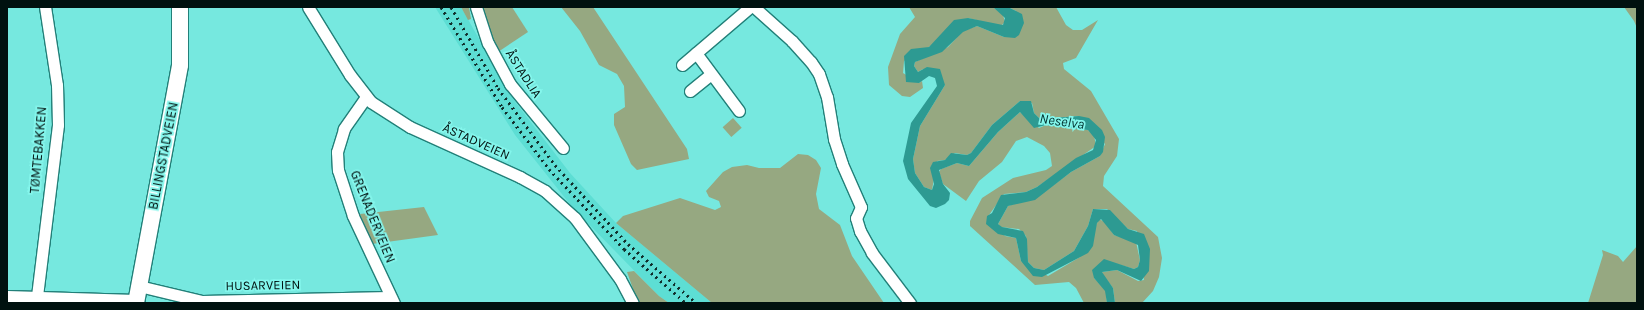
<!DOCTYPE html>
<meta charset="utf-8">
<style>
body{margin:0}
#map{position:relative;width:1644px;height:310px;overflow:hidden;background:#76e8df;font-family:Karla,sans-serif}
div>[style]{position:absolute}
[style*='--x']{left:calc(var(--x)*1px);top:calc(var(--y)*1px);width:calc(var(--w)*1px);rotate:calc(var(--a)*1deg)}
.built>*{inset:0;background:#5dded4}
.green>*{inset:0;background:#96a881;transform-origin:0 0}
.water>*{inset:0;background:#2d9a92}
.roads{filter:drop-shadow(1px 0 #228079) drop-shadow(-1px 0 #228079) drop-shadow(0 1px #228079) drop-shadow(0 -1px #228079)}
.minor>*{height:11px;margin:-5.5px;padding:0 5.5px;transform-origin:5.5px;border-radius:5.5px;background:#fff}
.secondary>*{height:16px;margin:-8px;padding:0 8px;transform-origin:8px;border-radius:8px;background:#fff}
.rail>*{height:3px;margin-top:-1.5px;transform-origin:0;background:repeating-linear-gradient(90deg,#102e2b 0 2px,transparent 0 6px)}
span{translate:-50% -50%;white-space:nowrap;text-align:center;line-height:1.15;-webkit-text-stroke:3.5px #84f6ec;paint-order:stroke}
.street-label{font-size:13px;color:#00110f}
.water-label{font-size:14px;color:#00322f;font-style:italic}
.frame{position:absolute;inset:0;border:8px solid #00110f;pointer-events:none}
</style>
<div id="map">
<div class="built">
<i style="clip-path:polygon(435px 7px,461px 7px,513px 99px,570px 173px,616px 223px,712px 303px,669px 303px,659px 296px,573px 208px,515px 135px)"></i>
</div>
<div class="green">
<i style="clip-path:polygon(461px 7px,469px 7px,471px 19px,468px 20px)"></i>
<i style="clip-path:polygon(480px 7px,512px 7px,528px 32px,498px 52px)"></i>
<i style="clip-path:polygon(561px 7px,593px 7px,687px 149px,689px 159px,637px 170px,631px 164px,614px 125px,614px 114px,625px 107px,624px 86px,617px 74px,599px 65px,580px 31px)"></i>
<i style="clip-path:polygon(909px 7px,993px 7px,1003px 15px,1005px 22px,1001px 26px,968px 18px,929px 47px,904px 61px,903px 73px,919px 83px,922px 81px,923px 88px,910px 97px,902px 96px,889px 85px,888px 67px,900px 34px,915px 17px)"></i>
<i style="clip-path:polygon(1008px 7px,1056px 7px,1066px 25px,1073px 30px,1082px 30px,1098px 20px,1076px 58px,1063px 63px,1064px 69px,1091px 91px,1119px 139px,1117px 156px,1104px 176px,1103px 186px,1158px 237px,1162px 258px,1159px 277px,1153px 291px,1142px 303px,1115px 303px,1113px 288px,1103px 275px,1102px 272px,1117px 270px,1138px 281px,1144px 280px,1137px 231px,1128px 229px,1107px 209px,1093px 209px,1088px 226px,1074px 251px,1044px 270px,1034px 268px,1028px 262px,1026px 236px,1019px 229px,1001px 227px,998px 224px,1008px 206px,1039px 196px,1071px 172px,1100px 156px,1105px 144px,1079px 116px,1040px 119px,1034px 113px,1032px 103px,1020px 101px,992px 125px,971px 153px,967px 155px,955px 153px,945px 160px,937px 161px,932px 190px,924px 187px,915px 173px,913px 159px,920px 126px,945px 85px,923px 69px,918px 72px,914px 66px,915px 62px,948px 47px,963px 31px,977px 26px,1004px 37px,1016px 11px)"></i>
<i style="clip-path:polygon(1624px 7px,1637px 7px,1637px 28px,1634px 21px)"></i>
<i style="clip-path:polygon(1020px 112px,1039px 128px,1046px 125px,1088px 130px,1094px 135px,1096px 146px,1037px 187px,1026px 192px,1004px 194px,989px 215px,1005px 236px,1016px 238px,1021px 261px,1048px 276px,1080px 257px,1099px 219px,1105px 222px,1114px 235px,1136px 242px,1140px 260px,1138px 267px,1134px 269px,1104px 260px,1094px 278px,1106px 291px,1107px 303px,1084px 303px,1076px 288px,1069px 282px,1035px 285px,970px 226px,970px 221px,982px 198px,1013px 178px,1046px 170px,1052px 166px,1050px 153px,1044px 146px,1027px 137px,1016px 141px,1002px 162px,979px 181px,966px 201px,943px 184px,939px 172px,941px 169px,957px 163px,969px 166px,998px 132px)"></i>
<i style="left:733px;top:118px;width:13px;height:14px;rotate:48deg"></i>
<i style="clip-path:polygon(798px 154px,808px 155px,816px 160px,821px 168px,816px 194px,819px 209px,840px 225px,852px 256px,884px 303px,712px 303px,616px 223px,623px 216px,680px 198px,715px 210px,721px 207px,719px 201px,709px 197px,706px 191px,723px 172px,732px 167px,747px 165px,759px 168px,780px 168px)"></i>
<i style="clip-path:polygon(424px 207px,438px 235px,372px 244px,360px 214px)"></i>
<i style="clip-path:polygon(1637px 246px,1637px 303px,1588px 303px,1603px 255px,1602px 250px,1618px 256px,1623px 262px)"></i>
<i style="clip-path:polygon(634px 271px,659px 296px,669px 303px,638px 303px,627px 272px)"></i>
</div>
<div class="water">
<i style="clip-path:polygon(993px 7px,1008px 7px,1022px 14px,1024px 23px,1019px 35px,1015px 38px,1004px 37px,977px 26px,963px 32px,942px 52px,915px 62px,914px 66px,918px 72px,927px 67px,940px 69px,945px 85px,920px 126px,913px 159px,915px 173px,924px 187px,932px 190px,934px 184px,930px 168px,933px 162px,945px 160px,951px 153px,967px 155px,971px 153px,992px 125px,1020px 101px,1031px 101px,1034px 113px,1040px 119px,1079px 116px,1089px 118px,1102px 130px,1105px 137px,1103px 152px,1100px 156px,1071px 172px,1035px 200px,1008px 206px,998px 224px,1002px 227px,1023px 231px,1027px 239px,1028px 262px,1034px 268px,1044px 270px,1074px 251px,1088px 226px,1093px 209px,1110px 210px,1128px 229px,1144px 234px,1150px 249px,1149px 271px,1141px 281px,1117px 270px,1102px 272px,1113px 288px,1115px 303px,1107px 303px,1105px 291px,1094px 278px,1092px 270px,1104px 259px,1134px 269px,1138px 267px,1140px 260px,1138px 245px,1114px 235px,1101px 219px,1097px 223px,1093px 246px,1088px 253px,1042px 277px,1033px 276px,1021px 261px,1016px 238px,998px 234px,986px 224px,987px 216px,992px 213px,1001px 195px,1026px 192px,1037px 187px,1076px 158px,1093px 150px,1096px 140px,1088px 130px,1046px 125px,1034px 128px,1020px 112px,998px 132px,969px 166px,957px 163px,939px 170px,943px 184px,950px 193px,949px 200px,945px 204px,936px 208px,930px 206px,908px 179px,903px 161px,911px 123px,937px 86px,935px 78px,929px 76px,919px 83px,906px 82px,904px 56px,911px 49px,929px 47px,954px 20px,968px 18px,1003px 25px,1005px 18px)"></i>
</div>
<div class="roads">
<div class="minor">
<i style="--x:308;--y:7;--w:80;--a:58.3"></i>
<i style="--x:350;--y:75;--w:34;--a:52"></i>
<i style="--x:371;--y:102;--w:46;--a:32.7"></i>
<i style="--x:410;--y:127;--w:121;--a:24.4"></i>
<i style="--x:520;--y:177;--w:29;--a:29"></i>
<i style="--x:545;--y:191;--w:40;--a:42"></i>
<i style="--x:575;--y:218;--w:76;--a:53.6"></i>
<i style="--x:620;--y:279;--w:27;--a:62"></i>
<i style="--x:476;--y:7;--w:38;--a:72"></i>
<i style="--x:488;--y:43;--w:47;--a:61.8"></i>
<i style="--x:510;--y:84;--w:83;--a:50.4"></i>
<i style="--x:754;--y:7;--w:51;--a:41.8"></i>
<i style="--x:792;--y:41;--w:28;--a:48"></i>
<i style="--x:811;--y:62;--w:14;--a:56"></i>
<i style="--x:819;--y:74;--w:24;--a:71"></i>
<i style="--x:827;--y:97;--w:43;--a:80.5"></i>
<i style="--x:834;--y:139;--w:26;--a:72"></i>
<i style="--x:842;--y:164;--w:47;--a:66.2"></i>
<i style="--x:861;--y:207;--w:12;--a:114"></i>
<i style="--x:856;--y:218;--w:14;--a:73"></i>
<i style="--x:860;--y:231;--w:25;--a:61"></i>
<i style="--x:872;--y:253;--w:63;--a:52.8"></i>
<i style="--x:696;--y:53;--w:72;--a:53.4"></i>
<i style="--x:682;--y:65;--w:89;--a:-40.5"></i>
<i style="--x:690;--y:91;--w:26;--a:-39"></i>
<i style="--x:366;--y:97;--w:39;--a:125"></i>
<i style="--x:344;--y:129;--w:24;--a:107"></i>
<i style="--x:337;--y:152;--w:18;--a:87"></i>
<i style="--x:338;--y:170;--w:48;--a:71.9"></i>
<i style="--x:353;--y:216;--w:96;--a:64.8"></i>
<i style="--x:139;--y:286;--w:65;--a:13.4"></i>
<i style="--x:202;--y:301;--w:187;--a:-1.2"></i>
<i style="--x:7;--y:296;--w:129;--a:1.8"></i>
<i style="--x:37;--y:296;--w:172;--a:-83"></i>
<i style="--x:58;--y:125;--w:40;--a:-91.4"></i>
<i style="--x:57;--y:85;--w:79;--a:-98.7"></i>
</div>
<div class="secondary">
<i style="--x:136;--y:303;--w:242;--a:-79.5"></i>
<i style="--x:180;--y:65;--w:58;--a:-90"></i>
</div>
</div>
<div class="rail">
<i style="--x:441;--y:7;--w:117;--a:58.6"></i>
<i style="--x:502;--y:107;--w:78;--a:52.8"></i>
<i style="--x:549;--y:169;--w:110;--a:46.8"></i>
<i style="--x:624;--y:249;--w:82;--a:41.1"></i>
<i style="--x:451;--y:7;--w:94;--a:59.9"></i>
<i style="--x:498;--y:88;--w:96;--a:53.5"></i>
<i style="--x:555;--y:165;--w:108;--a:47.3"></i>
<i style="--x:628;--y:244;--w:90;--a:40.9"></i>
</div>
<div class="street-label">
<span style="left:523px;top:74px;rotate:57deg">ÅSTADLIA</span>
<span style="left:476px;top:142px;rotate:24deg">ÅSTADVEIEN</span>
<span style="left:39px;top:150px;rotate:-85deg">TØMTEBAKKEN</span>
<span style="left:164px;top:156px;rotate:-79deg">BILLINGSTADVEIEN</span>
<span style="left:372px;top:217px;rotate:68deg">GRENADERVEIEN</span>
<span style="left:263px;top:286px;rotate:-1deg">HUSARVEIEN</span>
</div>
<div class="water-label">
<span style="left:1062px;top:122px;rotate:8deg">Neselva</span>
</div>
<div class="frame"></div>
</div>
